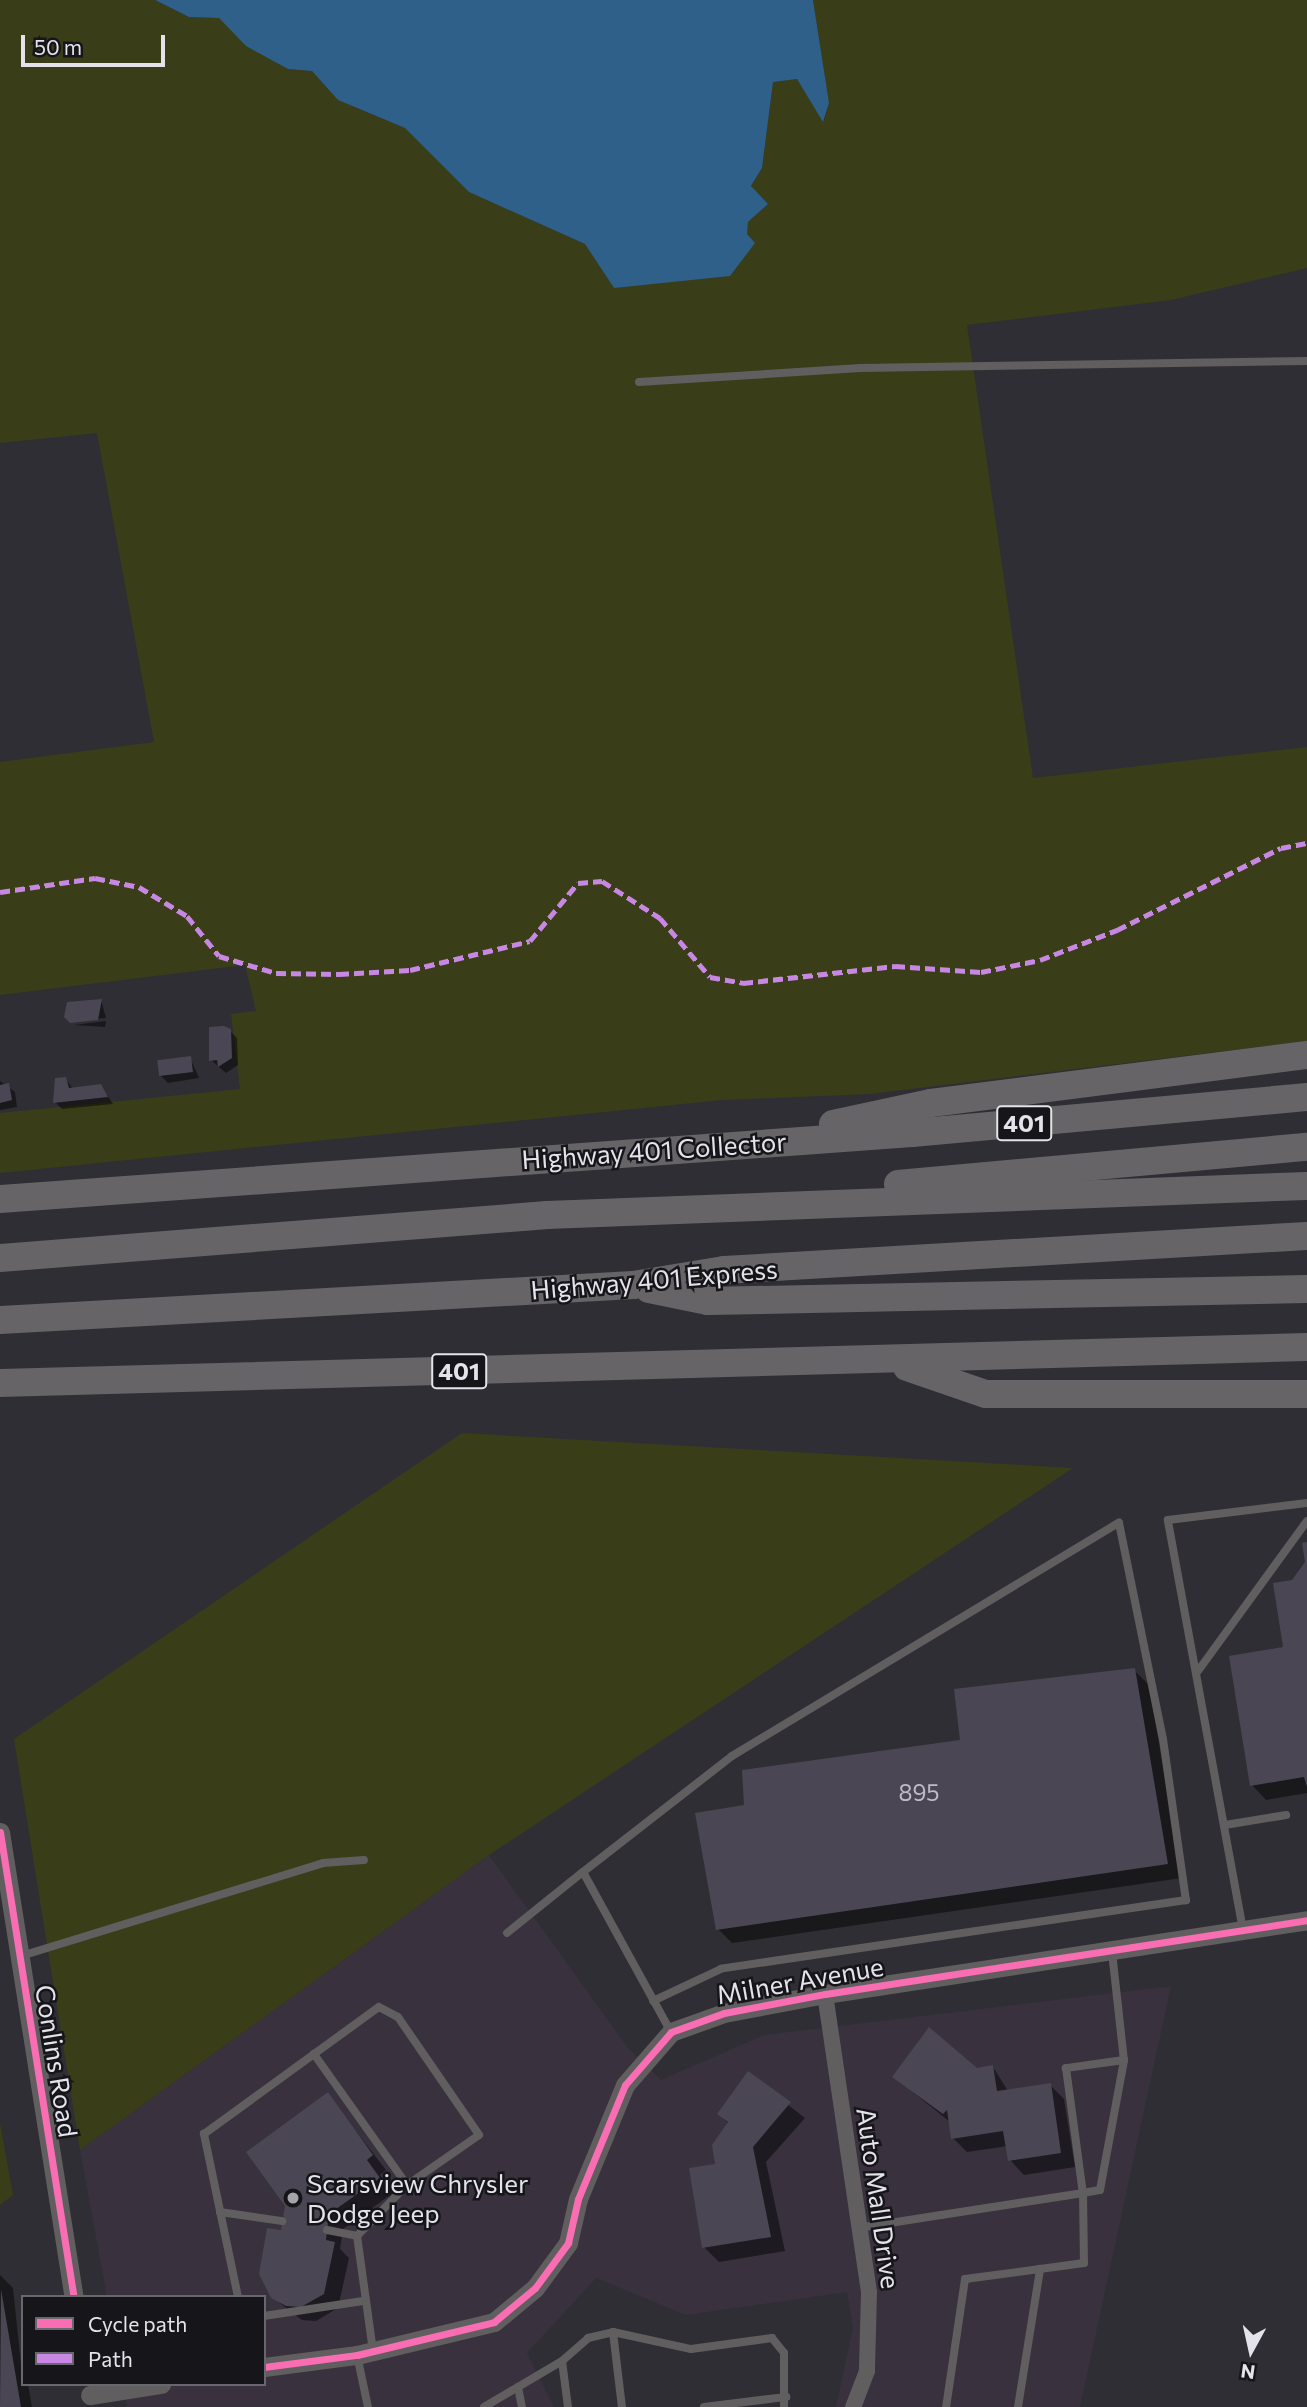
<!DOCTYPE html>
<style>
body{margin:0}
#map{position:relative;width:1307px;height:2407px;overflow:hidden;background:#2f2e34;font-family:Commissioner,sans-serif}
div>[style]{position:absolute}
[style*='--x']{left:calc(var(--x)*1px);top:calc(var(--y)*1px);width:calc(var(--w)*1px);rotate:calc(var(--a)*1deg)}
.commercial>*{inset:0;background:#39313e}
.green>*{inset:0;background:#393e18}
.water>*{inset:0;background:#2e6089}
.shadow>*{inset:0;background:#0007}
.building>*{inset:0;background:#4a4654;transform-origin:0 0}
.service>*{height:8px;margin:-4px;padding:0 4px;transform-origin:4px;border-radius:4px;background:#605e5f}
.minor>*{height:16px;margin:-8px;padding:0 8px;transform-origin:8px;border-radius:8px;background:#605e5f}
.tertiary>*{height:19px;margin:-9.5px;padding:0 9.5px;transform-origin:9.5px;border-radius:9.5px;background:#605e5f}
.motorway>*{height:28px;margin:-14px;padding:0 14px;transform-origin:14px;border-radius:14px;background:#666466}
.quiet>*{height:5px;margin-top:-2.5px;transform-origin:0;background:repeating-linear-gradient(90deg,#c787e3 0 10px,transparent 0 15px)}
.cycleway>*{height:7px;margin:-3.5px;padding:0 3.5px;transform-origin:3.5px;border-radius:3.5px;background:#f96db3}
.dots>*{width:19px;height:19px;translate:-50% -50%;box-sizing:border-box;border:4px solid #16151a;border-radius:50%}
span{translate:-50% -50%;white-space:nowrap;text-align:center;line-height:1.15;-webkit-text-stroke:5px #16151a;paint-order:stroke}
.number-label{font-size:23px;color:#bebcc5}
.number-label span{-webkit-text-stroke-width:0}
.shield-label span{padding:2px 5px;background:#16151a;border:2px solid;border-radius:5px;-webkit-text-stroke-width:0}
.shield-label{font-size:24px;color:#e4e3eb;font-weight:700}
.street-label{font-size:26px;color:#e4e3eb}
.poi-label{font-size:26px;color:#e4e3eb}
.left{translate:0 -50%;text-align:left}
.legend{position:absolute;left:21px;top:2295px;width:245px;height:91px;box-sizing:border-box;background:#16151a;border:2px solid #68676e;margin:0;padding:9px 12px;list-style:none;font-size:21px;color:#e4e3eb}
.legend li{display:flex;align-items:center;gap:14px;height:35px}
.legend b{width:35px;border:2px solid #68676e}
.north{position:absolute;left:1216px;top:2316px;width:70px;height:70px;-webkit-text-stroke:5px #16151a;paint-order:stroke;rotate:188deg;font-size:19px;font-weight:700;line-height:28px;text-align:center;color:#e4e3eb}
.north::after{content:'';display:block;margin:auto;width:24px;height:32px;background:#e4e3eb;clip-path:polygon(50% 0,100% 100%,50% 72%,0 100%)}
.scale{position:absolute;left:21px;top:35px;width:144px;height:32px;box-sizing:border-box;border:4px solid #e4e3eb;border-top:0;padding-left:9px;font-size:21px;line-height:24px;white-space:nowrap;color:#e4e3eb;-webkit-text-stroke:5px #16151a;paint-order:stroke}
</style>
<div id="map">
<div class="commercial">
<i style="clip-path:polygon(489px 1855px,628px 2048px,661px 2080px,764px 2035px,1171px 1986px,1080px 2407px,836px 2407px,853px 2328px,847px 2292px,686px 2315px,596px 2278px,527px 2353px,554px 2407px,127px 2407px,123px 2384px,264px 2384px,264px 2297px,107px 2297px,80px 2150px)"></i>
</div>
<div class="green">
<i style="clip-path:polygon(0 0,155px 0,189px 17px,219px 18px,247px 46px,288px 69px,312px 71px,338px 100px,405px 128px,469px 192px,585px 244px,614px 288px,655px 282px,755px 243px,746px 234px,748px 222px,768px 204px,751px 187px,762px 168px,773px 81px,797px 79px,824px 121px,829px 104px,813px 0,1307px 0,1307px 268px,1171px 300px,967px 325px,1033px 778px,1307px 747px,1307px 1041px,870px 1094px,722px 1100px,0 1173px,0 1113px,240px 1089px,231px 1014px,256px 1011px,245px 965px,0 995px,0 762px,154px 742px,97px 433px,0 443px)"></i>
<i style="clip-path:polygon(462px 1433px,1073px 1468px,489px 1855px,80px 2150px,14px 1739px)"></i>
<i style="clip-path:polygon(0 2123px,13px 2195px,0 2205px)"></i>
</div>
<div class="water">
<i style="clip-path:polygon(155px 0,813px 0,829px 103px,823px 122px,797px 79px,773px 82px,762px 168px,751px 186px,768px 204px,748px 222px,747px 234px,755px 243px,730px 276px,614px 288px,585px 244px,469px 192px,405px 128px,338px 100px,312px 71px,288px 69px,246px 46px,219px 18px,189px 17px)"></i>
</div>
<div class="shadow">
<i style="clip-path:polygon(101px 1000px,106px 1018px,71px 1021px)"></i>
<i style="clip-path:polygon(106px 1021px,105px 1027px,74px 1025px)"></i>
<i style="clip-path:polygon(230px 1031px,237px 1038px,238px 1065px,226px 1073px,211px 1060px)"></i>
<i style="clip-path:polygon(190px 1058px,199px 1078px,168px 1083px,161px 1076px)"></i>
<i style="clip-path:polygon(65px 1078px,73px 1089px,101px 1086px,113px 1104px,62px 1109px,55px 1102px)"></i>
<i style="clip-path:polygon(0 1081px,15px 1092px,17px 1107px,0 1110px)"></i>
<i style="clip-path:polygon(1307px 1544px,1307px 1793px,1266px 1800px,1252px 1785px,1285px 1648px,1293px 1581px,1307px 1563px)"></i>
<i style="clip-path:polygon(1134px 1670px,1149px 1685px,1182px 1878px,732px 1943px,718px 1929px,745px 1806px,962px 1742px)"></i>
<i style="clip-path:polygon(993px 2067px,1008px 2091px,1050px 2085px,1064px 2099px,1075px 2167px,1024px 2175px,1010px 2160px,1008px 2146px,967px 2152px,953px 2138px,950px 2122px,894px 2077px)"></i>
<i style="clip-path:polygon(748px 2074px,805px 2118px,766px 2162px,785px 2251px,719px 2262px,704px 2247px,729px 2124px,719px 2114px)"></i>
<i style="clip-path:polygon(327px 2094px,386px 2170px,380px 2175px,393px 2193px,343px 2229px,340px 2249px,349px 2258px,338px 2308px,316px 2321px,302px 2320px,272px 2297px,282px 2231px)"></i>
<i style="clip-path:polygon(0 2275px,13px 2288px,23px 2384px,28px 2384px,32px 2407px,0 2407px)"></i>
</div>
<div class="building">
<i style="clip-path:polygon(102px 999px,98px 1020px,70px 1023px,64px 1017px,67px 1002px)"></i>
<i style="clip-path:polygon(224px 1026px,231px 1029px,232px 1058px,218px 1067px,217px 1060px,209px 1061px,209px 1027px)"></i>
<i style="left:191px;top:1056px;width:16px;height:34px;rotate:83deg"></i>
<i style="clip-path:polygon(66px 1077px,69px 1088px,101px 1084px,108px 1097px,53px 1103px,55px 1078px)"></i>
<i style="clip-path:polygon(9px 1083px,12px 1100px,0 1103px,0 1085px)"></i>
<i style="clip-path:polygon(1307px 1542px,1307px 1787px,1304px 1777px,1250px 1786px,1229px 1656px,1283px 1647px,1273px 1583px,1292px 1580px,1305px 1562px,1302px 1543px)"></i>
<i style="clip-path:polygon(1135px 1668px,1168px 1864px,716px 1930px,695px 1813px,744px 1805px,742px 1770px,960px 1740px,954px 1689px)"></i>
<i style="clip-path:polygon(929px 2027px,977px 2068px,993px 2065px,997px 2091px,1051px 2083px,1061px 2153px,1008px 2161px,1003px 2131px,951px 2139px,947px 2110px,943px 2114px,892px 2077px)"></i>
<i style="clip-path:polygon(748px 2071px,791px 2102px,753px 2147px,771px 2237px,702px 2248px,689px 2168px,715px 2164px,712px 2145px,728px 2122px,717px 2114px)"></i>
<i style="clip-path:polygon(328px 2092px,373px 2155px,367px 2160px,380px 2178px,329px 2214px,326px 2240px,335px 2242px,324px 2294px,301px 2307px,286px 2306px,271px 2298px,259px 2274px,267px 2228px,281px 2230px,285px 2206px,246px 2152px)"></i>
<i style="clip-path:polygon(1px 2289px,21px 2407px,0 2407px)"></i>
</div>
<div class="service">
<i style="--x:639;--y:382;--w:222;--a:-3.6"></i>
<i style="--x:861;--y:368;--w:446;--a:-0.9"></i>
<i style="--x:1198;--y:1671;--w:185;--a:-54"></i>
<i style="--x:1225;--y:1825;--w:62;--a:-9.3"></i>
<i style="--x:583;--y:1872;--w:189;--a:-37.9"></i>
<i style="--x:732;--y:1756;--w:452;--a:-31.1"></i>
<i style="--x:1119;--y:1523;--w:220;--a:78.5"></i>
<i style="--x:1163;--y:1739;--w:163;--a:81.9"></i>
<i style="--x:1186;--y:1900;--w:470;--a:171.6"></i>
<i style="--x:721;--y:1969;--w:75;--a:154.8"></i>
<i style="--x:1243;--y:1930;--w:417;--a:-100.4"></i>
<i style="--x:1168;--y:1520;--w:140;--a:-7"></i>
<i style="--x:507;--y:1933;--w:97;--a:-38.8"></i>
<i style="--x:583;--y:1872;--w:183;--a:61.2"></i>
<i style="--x:1112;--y:1952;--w:109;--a:83.7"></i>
<i style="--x:21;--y:1956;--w:316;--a:-17.1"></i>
<i style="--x:323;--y:1863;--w:41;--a:-4.2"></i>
<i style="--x:220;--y:2212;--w:63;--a:8.3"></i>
<i style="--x:858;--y:2228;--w:84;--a:-8.9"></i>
<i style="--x:941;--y:2215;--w:144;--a:-8.8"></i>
<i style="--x:1083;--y:2193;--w:17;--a:-10"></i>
<i style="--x:1100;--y:2190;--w:132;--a:-79.5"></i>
<i style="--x:1124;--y:2060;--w:59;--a:172.1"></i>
<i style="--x:1066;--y:2068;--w:126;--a:82.3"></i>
<i style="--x:1083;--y:2193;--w:70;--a:89.2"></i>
<i style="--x:1084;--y:2263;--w:120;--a:172.3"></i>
<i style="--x:965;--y:2279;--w:129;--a:98.4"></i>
<i style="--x:327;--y:2230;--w:31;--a:11"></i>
<i style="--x:238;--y:2297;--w:167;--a:-101.8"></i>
<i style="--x:204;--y:2134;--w:216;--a:-36"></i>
<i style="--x:379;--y:2007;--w:21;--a:28"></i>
<i style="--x:398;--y:2017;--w:143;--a:55.5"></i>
<i style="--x:479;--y:2135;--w:88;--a:145.2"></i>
<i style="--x:407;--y:2185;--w:161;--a:-125.4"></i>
<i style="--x:264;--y:2316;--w:100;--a:-8.6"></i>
<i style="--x:613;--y:2332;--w:80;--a:12.3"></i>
<i style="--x:691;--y:2349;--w:82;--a:-7.7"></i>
<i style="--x:772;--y:2338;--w:19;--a:51"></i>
<i style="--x:784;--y:2353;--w:54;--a:90"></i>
<i style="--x:373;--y:2351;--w:116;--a:-97.9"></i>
<i style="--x:357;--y:2236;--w:71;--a:-45.6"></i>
<i style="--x:357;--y:2355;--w:53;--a:78.1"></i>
<i style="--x:518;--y:2387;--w:20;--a:79"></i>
<i style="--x:484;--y:2407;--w:91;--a:-30.5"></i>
<i style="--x:568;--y:2407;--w:46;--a:-97.4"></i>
<i style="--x:562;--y:2361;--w:35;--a:-41"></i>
<i style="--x:588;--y:2338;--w:26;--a:-13"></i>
<i style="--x:613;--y:2332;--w:76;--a:83.2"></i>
<i style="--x:704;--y:2407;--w:83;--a:-7"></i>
<i style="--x:1018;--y:2407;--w:140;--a:-80.9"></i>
</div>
<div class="minor">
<i style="--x:825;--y:1994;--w:301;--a:81.6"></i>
<i style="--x:869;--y:2292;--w:79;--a:91.5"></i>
<i style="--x:867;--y:2371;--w:39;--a:111"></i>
</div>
<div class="tertiary">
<i style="--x:0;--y:1832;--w:471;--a:81"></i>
<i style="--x:264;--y:2367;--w:94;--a:-7.4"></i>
<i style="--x:357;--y:2355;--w:141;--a:-13.5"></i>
<i style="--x:494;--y:2322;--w:53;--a:-39.7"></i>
<i style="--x:535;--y:2288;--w:56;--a:-53.7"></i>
<i style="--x:568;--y:2243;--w:45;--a:-77.2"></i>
<i style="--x:578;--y:2199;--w:123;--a:-67.6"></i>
<i style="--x:625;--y:2085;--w:70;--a:-49"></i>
<i style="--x:671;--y:2032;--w:56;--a:-19.7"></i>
<i style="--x:724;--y:2013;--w:103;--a:-10.7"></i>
<i style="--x:825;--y:1994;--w:488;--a:-8.7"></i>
<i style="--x:90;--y:2395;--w:72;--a:-8.8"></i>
</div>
<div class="motorway">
<i style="--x:833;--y:1124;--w:100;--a:-12.1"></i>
<i style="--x:931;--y:1103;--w:379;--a:-7.3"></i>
<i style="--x:898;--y:1184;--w:411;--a:-5.2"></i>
<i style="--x:0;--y:1199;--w:914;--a:-4.14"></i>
<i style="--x:912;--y:1133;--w:397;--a:-5.2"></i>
<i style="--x:0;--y:1258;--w:549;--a:-4.49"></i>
<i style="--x:547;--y:1215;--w:761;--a:-2.19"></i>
<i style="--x:649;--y:1289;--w:60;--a:11.5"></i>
<i style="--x:708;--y:1301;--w:599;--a:-1.15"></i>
<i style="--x:0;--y:1320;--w:634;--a:-3.16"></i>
<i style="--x:633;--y:1285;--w:92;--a:-9.4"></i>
<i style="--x:724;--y:1270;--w:584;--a:-3.34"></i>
<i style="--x:907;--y:1367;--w:83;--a:18.9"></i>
<i style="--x:986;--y:1394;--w:321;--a:0"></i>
<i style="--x:0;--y:1383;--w:1307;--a:-1.58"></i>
</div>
<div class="quiet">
<i style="--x:0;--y:892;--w:96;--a:-8.4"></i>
<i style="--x:95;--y:878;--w:45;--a:11.6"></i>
<i style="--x:139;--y:887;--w:56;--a:31.1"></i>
<i style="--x:187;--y:916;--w:51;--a:51.3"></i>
<i style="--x:219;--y:956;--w:59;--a:16.6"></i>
<i style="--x:276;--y:973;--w:63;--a:0.9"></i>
<i style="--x:339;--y:974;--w:71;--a:-3.2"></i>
<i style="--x:410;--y:970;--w:123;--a:-13.6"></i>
<i style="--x:530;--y:941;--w:75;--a:-50.4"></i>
<i style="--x:578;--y:883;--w:24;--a:-5"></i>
<i style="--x:602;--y:881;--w:69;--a:32.5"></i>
<i style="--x:660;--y:918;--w:77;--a:49.7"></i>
<i style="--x:710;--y:977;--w:34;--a:10"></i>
<i style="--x:743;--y:983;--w:153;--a:-6.4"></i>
<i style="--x:895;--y:966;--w:86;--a:4"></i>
<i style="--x:981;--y:972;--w:60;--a:-11.5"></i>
<i style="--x:1040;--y:960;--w:83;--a:-21.3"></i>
<i style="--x:1117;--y:930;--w:183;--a:-26.6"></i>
<i style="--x:1281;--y:848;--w:26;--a:-11"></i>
</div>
<div class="cycleway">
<i style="--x:0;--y:1832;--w:471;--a:81"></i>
<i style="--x:264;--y:2367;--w:94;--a:-7.4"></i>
<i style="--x:357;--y:2355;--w:141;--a:-13.5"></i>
<i style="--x:494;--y:2322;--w:53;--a:-39.7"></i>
<i style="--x:535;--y:2288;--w:56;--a:-53.7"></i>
<i style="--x:568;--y:2243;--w:45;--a:-77.2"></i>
<i style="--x:578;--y:2199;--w:123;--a:-67.6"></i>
<i style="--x:625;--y:2085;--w:70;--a:-49"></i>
<i style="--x:671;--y:2032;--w:56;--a:-19.7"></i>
<i style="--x:724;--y:2013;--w:103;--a:-10.7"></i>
<i style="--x:825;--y:1994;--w:488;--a:-8.7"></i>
</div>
<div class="dots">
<i style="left:293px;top:2198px;background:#a5a4ab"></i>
</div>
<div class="number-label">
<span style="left:919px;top:1792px">895</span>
</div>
<div class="shield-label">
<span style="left:1024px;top:1123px">401</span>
<span style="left:459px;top:1371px">401</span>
</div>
<div class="street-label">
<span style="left:654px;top:1150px;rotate:-4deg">Highway 401 Collector</span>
<span style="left:654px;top:1279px;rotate:-5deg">Highway 401 Express</span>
<span style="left:800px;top:1980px;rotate:-10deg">Milner Avenue</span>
<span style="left:57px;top:2061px;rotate:81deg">Conlins Road</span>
<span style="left:879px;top:2198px;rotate:82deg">Auto Mall Drive</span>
</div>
<div class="poi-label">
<span class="left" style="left:307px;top:2198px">Scarsview Chrysler<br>Dodge Jeep</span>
</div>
<ul class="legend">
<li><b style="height:9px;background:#f96db3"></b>Cycle path</li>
<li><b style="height:9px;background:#c787e3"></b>Path</li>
</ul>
<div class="north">N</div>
<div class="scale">50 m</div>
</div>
